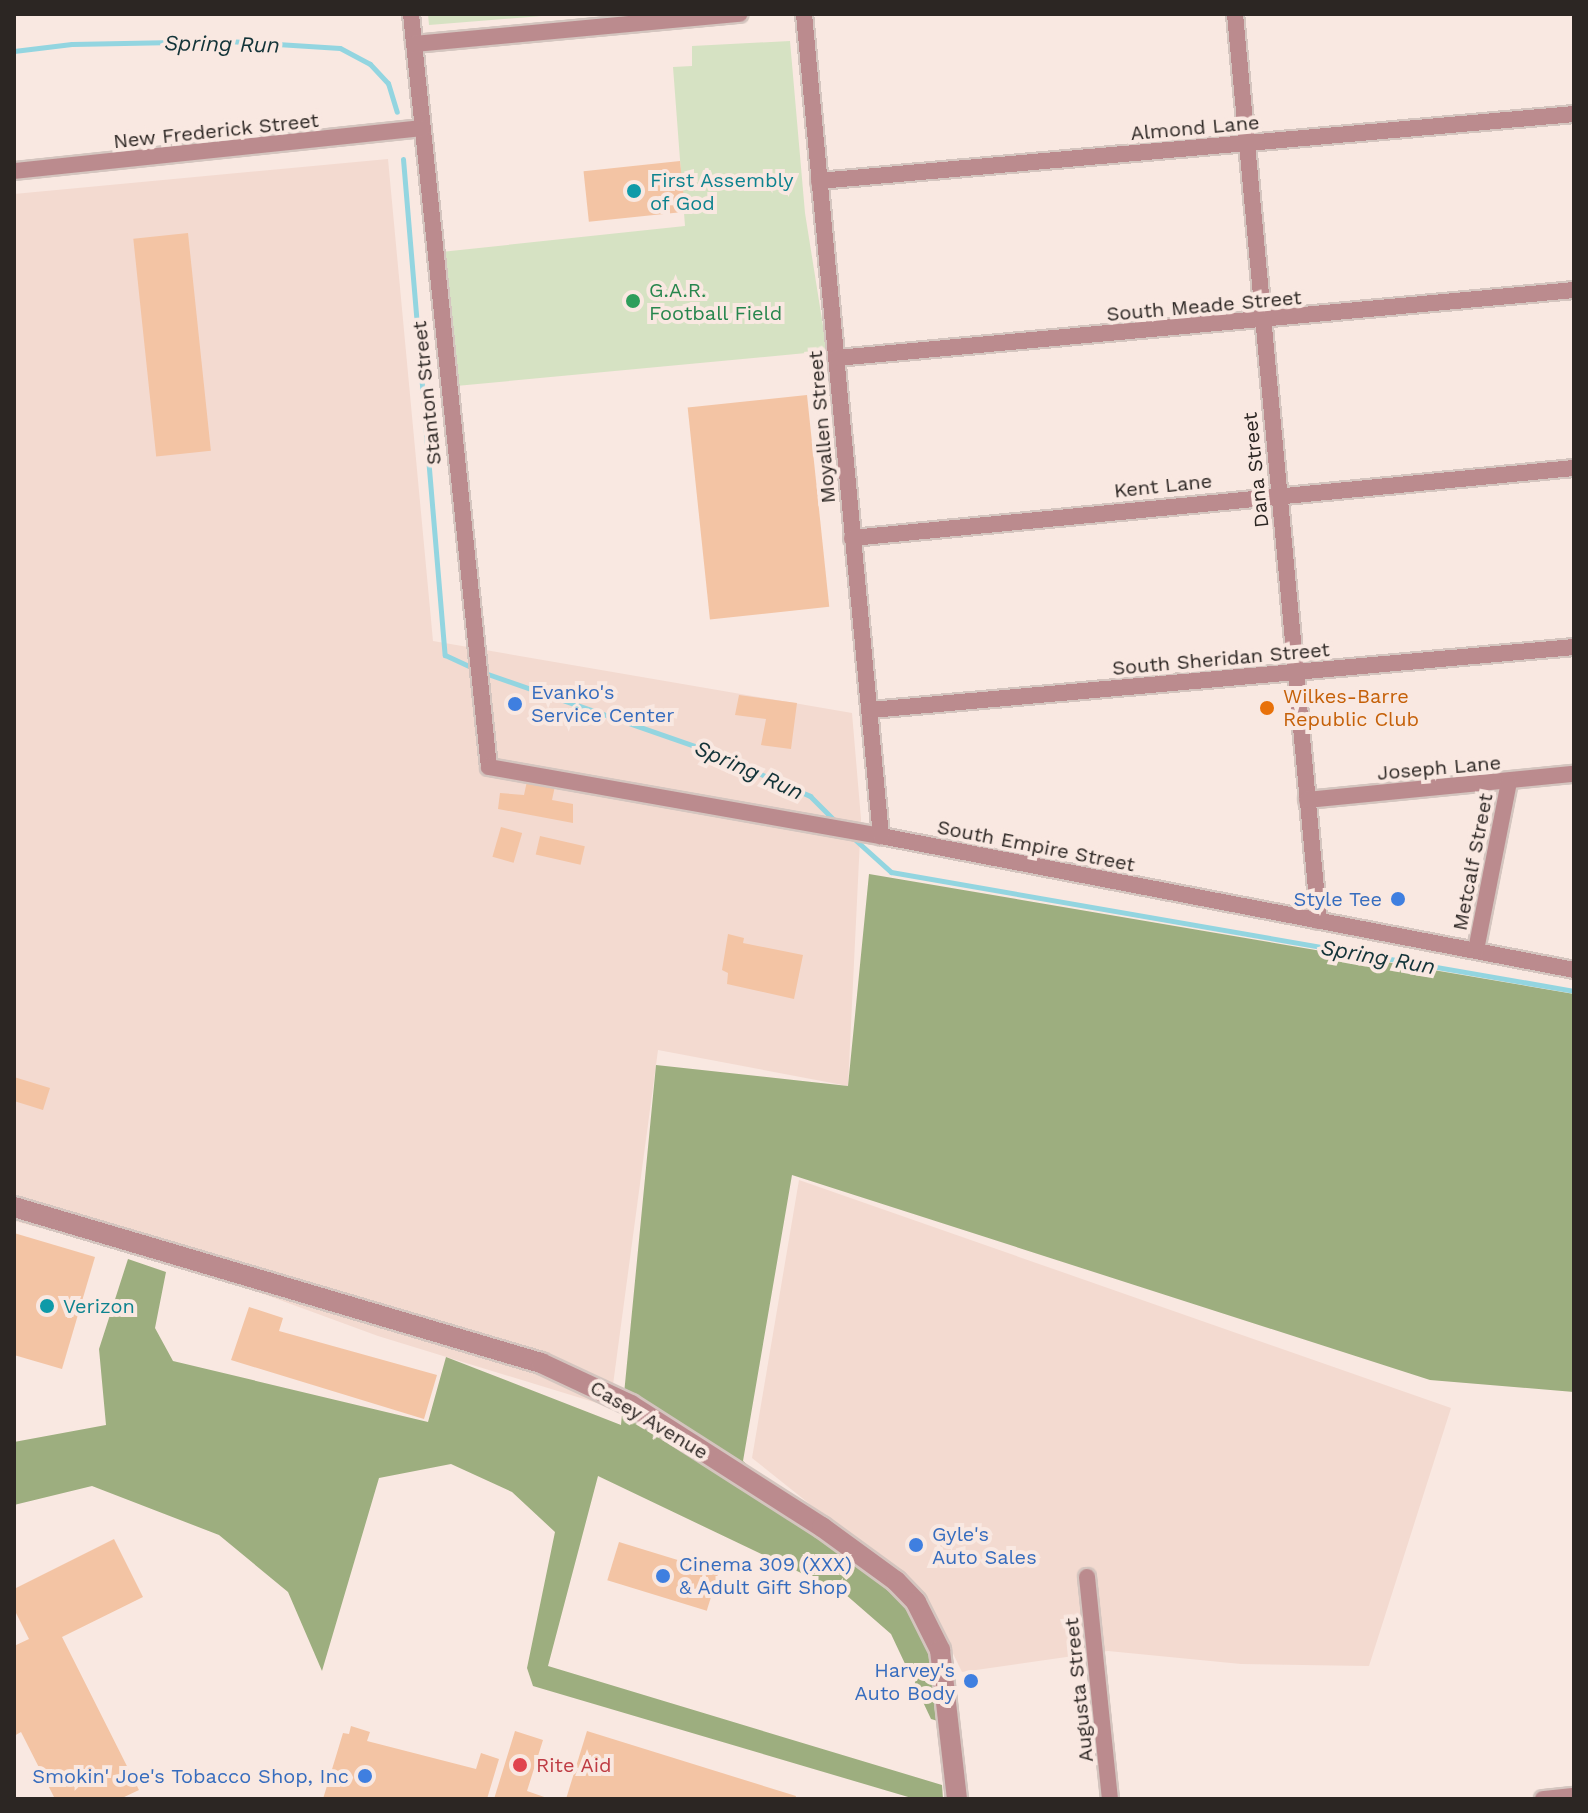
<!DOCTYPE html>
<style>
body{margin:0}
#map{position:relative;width:1588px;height:1813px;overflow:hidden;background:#f9e8e1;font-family:"Work Sans",sans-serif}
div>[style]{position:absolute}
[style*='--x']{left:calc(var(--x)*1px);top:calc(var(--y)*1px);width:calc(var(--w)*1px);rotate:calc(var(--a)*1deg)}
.built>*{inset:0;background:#f3dad0}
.green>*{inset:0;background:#d6e2c3}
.forest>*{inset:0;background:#9dae7f}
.stream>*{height:5px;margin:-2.5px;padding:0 2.5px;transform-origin:2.5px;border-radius:2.5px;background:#93d5e0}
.building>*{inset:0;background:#f3c4a4;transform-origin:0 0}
.roads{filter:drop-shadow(2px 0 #d4c5bf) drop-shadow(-2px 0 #d4c5bf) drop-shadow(0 2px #d4c5bf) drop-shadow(0 -2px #d4c5bf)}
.minor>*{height:16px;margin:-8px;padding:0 8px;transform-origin:8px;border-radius:8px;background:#bb8b8e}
.tertiary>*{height:20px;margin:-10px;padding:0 10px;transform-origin:10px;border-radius:10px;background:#bb8b8e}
.dots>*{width:22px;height:22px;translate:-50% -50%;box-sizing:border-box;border:4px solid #f9e8e1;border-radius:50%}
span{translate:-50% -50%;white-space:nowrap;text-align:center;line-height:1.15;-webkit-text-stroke:8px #f9e8e1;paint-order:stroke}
.street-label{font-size:20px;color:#2c2623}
.culture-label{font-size:20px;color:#0d838f}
.left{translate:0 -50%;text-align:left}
.leisure-label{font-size:20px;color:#27864d}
.shop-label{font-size:20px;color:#366cbe}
.right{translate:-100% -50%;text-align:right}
.food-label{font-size:20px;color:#c56008}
.health-label{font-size:20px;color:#be3a42}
.water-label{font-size:22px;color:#123338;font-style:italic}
.frame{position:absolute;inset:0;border:16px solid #2c2623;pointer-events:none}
</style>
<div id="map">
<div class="built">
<i style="clip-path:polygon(388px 159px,433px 641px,852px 713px,861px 819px,848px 1086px,658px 1050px,610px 1407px,378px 1336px,187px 1266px,14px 1221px,14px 194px)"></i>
<i style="clip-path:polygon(799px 1180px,1451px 1408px,1369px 1666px,1241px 1664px,1108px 1651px,962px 1672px,925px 1596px,752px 1458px)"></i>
</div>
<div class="green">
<i style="clip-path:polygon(428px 14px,566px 14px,429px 25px)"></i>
<i style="clip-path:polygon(790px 41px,805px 213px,827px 351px,456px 386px,441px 252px,685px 226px,673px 67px,692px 66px,692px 46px)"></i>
</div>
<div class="forest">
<i style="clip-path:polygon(869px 874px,1574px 994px,1574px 1392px,1430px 1380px,792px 1175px,743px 1461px,904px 1604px,928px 1644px,938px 1721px,931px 1719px,891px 1634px,845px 1594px,598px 1476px,548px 1666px,942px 1785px,943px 1799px,915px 1799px,533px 1686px,527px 1668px,555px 1532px,512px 1492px,451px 1464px,379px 1478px,322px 1671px,288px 1592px,219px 1535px,92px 1486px,14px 1505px,14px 1442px,106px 1425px,99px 1349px,128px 1259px,166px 1272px,155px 1328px,173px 1361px,428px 1422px,446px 1357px,621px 1425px,656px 1065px,848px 1086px)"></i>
</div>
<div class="stream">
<i style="--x:14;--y:51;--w:58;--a:-6.9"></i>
<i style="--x:72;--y:44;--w:156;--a:-1.1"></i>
<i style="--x:228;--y:41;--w:112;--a:3.6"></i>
<i style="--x:340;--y:48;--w:34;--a:28"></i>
<i style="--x:370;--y:64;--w:26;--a:47"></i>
<i style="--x:388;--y:83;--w:30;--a:73"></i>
<i style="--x:403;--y:159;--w:498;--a:85.2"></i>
<i style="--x:445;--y:655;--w:31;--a:25"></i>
<i style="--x:482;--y:672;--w:240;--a:19.2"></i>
<i style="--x:709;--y:751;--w:111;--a:24"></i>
<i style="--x:810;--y:796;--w:40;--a:45"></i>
<i style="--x:851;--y:836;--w:54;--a:42"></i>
<i style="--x:891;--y:872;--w:693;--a:9.88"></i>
</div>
<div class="building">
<i style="left:680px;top:161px;width:51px;height:97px;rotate:84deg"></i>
<i style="left:188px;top:233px;width:219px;height:55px;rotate:84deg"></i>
<i style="left:807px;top:395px;width:213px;height:120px;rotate:84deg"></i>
<i style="clip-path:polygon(739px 695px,797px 703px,791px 749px,761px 745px,766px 719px,735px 715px)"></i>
<i style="clip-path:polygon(527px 781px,555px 786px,552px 800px,573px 804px,573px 823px,498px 809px,500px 793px,524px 795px)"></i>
<i style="left:501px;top:827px;width:22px;height:31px;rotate:16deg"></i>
<i style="left:540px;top:836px;width:46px;height:19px;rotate:13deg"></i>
<i style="clip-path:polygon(728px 934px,744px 938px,743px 943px,803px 955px,794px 999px,727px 984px,728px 973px,722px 970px)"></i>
<i style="clip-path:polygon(14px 1077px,50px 1088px,43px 1110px,14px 1101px)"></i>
<i style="clip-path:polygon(14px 1233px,95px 1257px,62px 1369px,14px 1355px)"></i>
<i style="clip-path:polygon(249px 1307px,283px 1318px,279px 1331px,437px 1375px,424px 1419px,231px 1360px)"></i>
<i style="clip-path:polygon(114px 1539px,143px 1597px,62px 1637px,139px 1790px,120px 1799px,55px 1799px,21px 1732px,14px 1736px,14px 1646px,29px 1639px,14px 1609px,14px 1589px)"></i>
<i style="left:619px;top:1542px;width:104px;height:40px;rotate:17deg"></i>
<i style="clip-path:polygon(351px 1726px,370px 1732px,367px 1741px,476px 1769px,481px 1753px,499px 1759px,487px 1799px,323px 1799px,343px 1733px,349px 1734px)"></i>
<i style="clip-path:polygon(515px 1731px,543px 1740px,527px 1791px,550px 1799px,494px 1799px)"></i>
<i style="clip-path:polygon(587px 1731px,796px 1796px,795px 1799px,566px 1799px)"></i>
</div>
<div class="roads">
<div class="minor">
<i style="--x:411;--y:14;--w:757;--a:84.09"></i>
<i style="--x:489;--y:767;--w:398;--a:10"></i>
<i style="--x:881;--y:836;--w:706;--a:10.94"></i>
<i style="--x:804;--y:14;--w:826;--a:84.65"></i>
<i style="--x:1235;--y:14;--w:911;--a:84.71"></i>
<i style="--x:414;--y:44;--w:327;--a:-5.3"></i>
<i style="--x:14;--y:171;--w:410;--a:-6"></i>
<i style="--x:819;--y:181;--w:758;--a:-5.07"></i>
<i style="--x:837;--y:358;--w:740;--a:-5.27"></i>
<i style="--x:852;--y:538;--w:725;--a:-5.54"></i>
<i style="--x:871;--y:710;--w:706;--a:-5.12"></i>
<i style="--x:1307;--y:800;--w:268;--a:-5.6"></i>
<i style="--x:1476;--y:950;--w:171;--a:-78.9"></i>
<i style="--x:1087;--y:1577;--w:223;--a:84.1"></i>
<i style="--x:1543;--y:1799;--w:31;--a:-6"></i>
</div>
<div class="tertiary">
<i style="--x:14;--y:1207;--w:550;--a:16.49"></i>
<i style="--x:541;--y:1363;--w:99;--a:25"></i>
<i style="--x:631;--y:1405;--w:227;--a:32.6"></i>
<i style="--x:822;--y:1527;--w:92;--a:36.1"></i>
<i style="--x:896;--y:1581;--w:29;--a:46"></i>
<i style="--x:916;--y:1602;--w:54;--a:63.4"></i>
<i style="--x:940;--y:1650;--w:150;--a:83.5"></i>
</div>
</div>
<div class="dots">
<i style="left:634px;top:191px;background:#0f9aa8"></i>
<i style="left:633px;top:301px;background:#2e9e5b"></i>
<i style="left:515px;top:704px;background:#3f7fe0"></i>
<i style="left:1267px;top:708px;background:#e8710a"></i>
<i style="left:1398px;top:899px;background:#3f7fe0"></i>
<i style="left:47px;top:1306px;background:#0f9aa8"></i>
<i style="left:916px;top:1545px;background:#3f7fe0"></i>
<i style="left:663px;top:1576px;background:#3f7fe0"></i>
<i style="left:971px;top:1681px;background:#3f7fe0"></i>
<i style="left:520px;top:1765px;background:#e0444e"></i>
<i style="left:365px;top:1776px;background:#3f7fe0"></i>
</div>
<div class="street-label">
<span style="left:1195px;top:128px;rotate:-5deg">Almond Lane</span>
<span style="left:216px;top:131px;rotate:-6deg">New Frederick Street</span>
<span style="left:1204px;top:306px;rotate:-5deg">South Meade Street</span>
<span style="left:427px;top:393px;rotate:-96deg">Stanton Street</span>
<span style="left:822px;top:427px;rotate:-95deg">Moyallen Street</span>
<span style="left:1256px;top:470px;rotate:-96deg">Dana Street</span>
<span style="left:1163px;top:486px;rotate:-6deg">Kent Lane</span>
<span style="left:1221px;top:659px;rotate:-5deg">South Sheridan Street</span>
<span style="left:1439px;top:768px;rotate:-5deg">Joseph Lane</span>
<span style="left:1036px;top:846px;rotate:11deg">South Empire Street</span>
<span style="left:1473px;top:862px;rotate:-79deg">Metcalf Street</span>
<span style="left:649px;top:1420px;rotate:31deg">Casey Avenue</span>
<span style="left:1079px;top:1690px;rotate:-96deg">Augusta Street</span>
</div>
<div class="culture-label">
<span class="left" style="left:650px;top:192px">First Assembly<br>of God</span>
<span class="left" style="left:63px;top:1306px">Verizon</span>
</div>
<div class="leisure-label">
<span class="left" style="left:649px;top:302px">G.A.R.<br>Football Field</span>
</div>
<div class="shop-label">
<span class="left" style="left:531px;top:704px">Evanko's<br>Service Center</span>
<span class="right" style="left:1382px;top:899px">Style Tee</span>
<span class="left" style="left:932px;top:1546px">Gyle's<br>Auto Sales</span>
<span class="left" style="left:679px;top:1576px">Cinema 309 (XXX)<br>&amp; Adult Gift Shop</span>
<span class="right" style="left:955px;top:1682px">Harvey's<br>Auto Body</span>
<span class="right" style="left:349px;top:1776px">Smokin' Joe's Tobacco Shop, Inc</span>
</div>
<div class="food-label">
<span class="left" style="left:1283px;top:708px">Wilkes-Barre<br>Republic Club</span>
</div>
<div class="health-label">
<span class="left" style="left:536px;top:1765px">Rite Aid</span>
</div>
<div class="water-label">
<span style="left:222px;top:44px;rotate:1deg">Spring Run</span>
<span style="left:749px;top:770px;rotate:24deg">Spring Run</span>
<span style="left:1378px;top:957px;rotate:10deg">Spring Run</span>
</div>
<div class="frame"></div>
</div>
